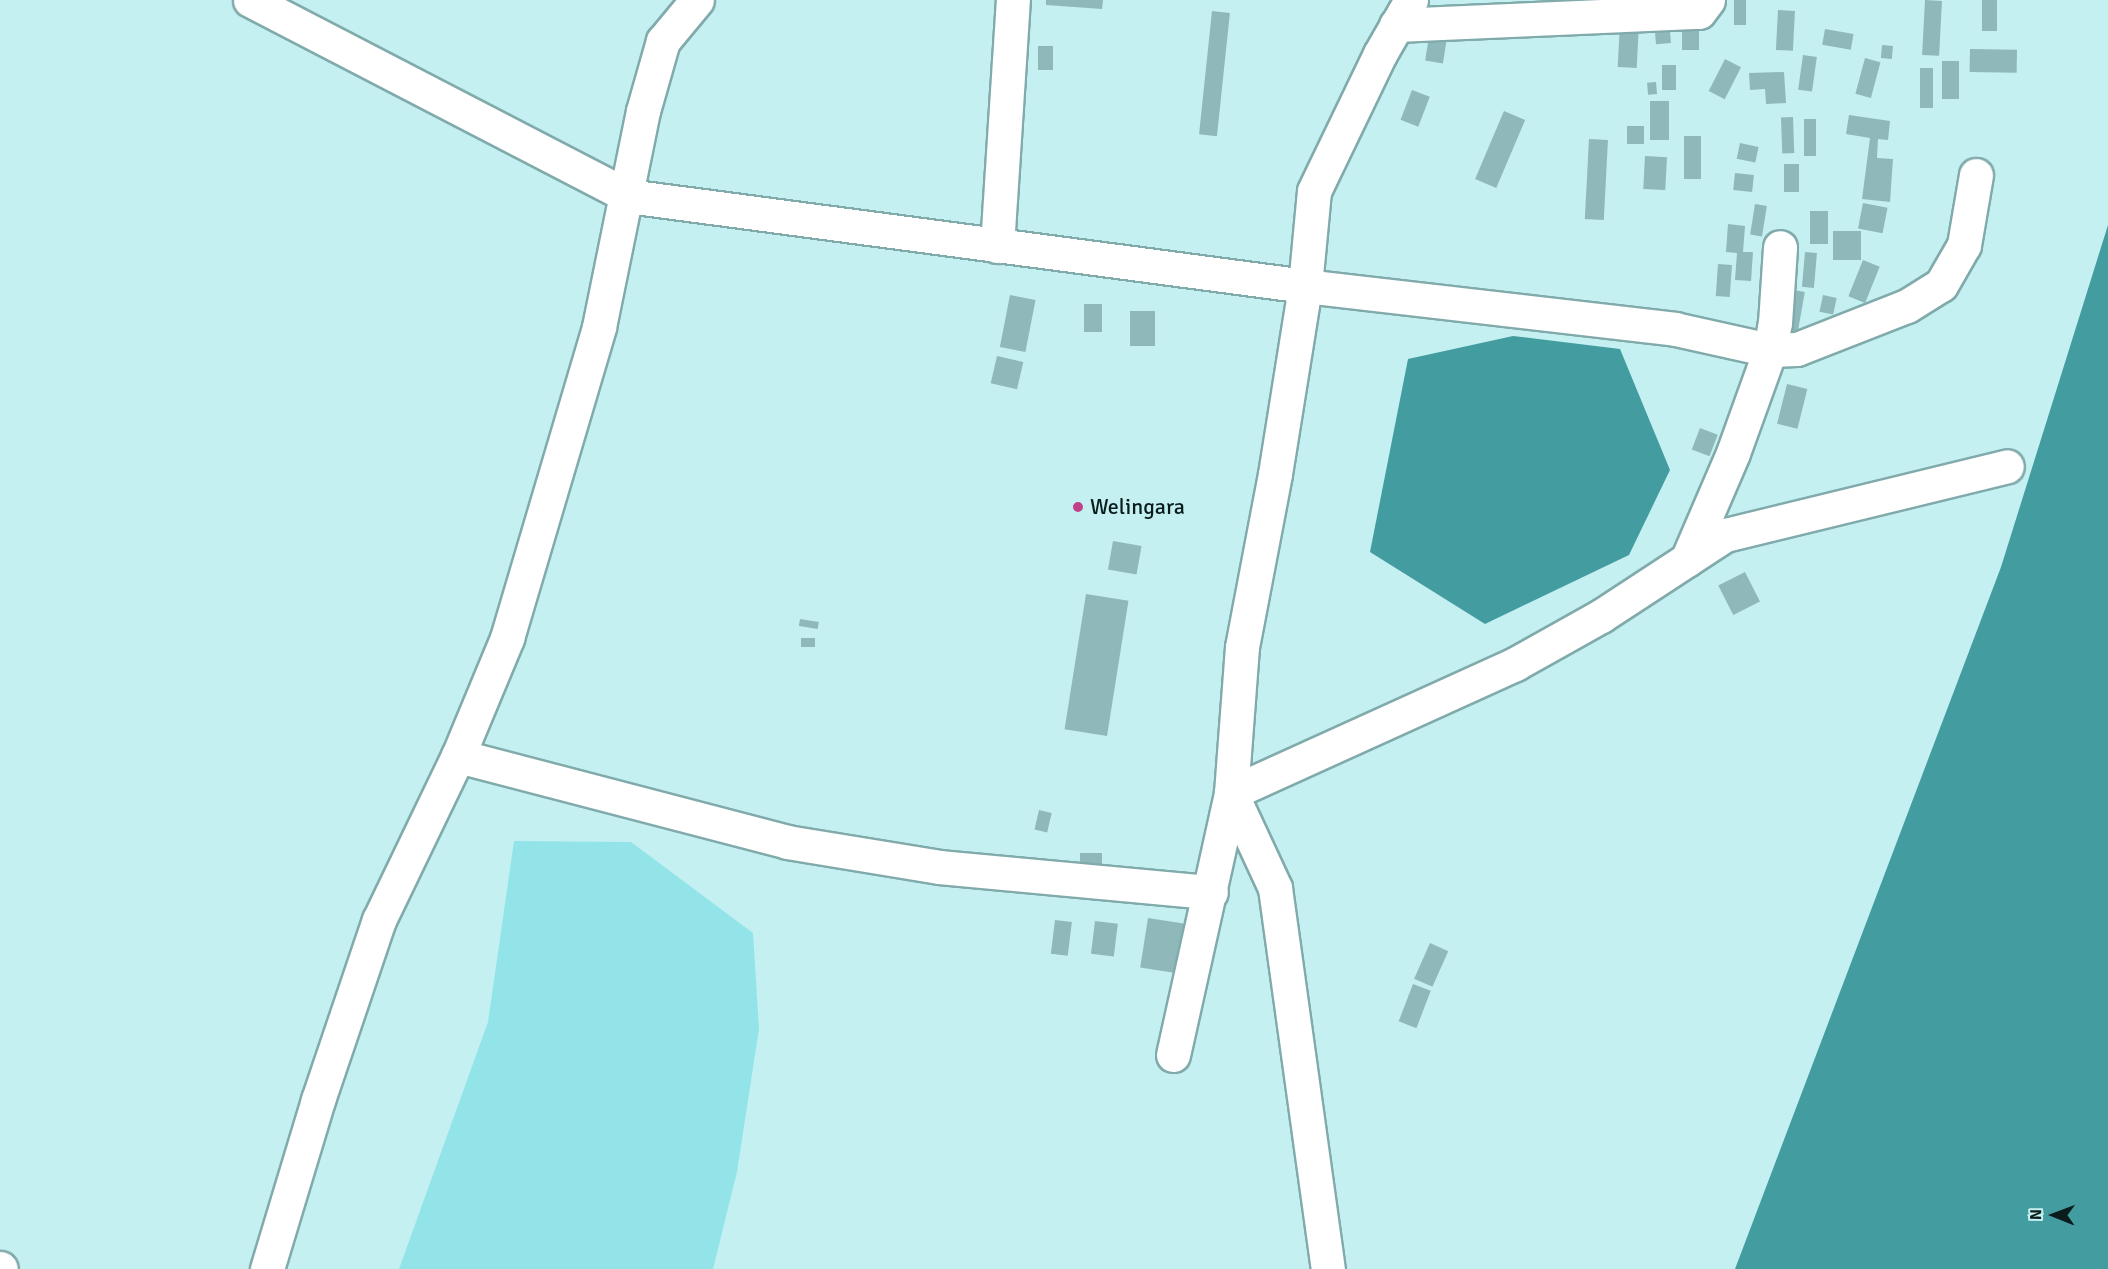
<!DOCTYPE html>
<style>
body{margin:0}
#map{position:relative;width:2108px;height:1269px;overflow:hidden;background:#c5f0f2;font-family:Signika,sans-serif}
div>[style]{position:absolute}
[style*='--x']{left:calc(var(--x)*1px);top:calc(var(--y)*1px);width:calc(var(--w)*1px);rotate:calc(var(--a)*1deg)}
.green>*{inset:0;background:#93e4e8}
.water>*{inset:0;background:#439ca0}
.building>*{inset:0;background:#8eb8b9;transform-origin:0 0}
.roads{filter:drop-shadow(2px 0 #81aaab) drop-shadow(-2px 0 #81aaab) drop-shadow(0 2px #81aaab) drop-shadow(0 -2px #81aaab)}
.minor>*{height:33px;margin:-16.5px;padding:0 16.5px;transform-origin:16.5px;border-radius:16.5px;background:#fff}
.dots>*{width:16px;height:16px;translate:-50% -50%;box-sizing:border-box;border:3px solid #c5f0f2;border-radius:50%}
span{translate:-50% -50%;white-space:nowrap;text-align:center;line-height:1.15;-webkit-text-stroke:4.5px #c5f0f2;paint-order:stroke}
.poi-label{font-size:22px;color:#0b1c1c}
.left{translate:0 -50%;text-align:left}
.north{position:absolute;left:2024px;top:1185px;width:60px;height:60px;-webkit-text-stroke:4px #c5f0f2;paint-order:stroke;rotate:271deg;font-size:16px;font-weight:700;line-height:24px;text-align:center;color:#0b1c1c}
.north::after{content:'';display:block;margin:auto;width:21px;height:27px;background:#0b1c1c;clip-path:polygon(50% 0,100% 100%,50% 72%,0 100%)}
</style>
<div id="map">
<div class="green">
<i style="clip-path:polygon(514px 841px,631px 842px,753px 933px,759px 1029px,737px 1172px,713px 1269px,399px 1269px,488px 1022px)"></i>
</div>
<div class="water">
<i style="clip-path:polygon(2108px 225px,2108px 1269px,1735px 1269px,2001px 567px)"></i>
<i style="clip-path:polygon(1513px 336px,1620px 349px,1670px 470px,1629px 555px,1485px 624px,1370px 552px,1408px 359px)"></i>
</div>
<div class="building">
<i style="clip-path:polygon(1046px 0,1103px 0,1102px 9px,1046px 5px)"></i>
<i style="left:1734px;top:0;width:12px;height:25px"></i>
<i style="left:1925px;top:0;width:17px;height:55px;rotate:3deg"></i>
<i style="left:1982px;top:0;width:15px;height:31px"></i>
<i style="left:1778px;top:10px;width:17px;height:40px;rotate:3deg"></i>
<i style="left:1212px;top:11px;width:18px;height:124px;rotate:6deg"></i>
<i style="left:1682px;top:15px;width:17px;height:35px"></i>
<i style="left:1620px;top:23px;width:19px;height:44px;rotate:3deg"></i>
<i style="left:1825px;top:29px;width:29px;height:16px;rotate:10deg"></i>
<i style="left:1430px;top:30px;width:18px;height:31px;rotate:9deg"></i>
<i style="left:1670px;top:32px;width:11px;height:15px;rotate:85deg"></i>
<i style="left:1882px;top:45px;width:11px;height:13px;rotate:5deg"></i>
<i style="left:1038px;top:46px;width:15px;height:24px"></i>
<i style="left:1970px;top:49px;width:47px;height:23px;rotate:1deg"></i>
<i style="left:1803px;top:55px;width:14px;height:35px;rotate:8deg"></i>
<i style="left:1865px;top:58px;width:16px;height:37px;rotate:15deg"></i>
<i style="left:1725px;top:59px;width:18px;height:36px;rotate:27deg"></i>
<i style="left:1942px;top:61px;width:17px;height:38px"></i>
<i style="left:1662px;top:65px;width:14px;height:25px"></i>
<i style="left:1920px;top:68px;width:13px;height:40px"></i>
<i style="clip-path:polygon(1784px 72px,1786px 103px,1766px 104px,1765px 89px,1750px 90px,1749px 73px)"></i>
<i style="left:1656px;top:82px;width:12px;height:9px;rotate:85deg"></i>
<i style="left:1412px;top:90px;width:19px;height:32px;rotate:21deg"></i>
<i style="left:1650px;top:101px;width:19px;height:39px"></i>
<i style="left:1504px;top:111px;width:23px;height:74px;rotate:23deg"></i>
<i style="clip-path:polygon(1849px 115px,1890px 121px,1888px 140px,1878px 139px,1877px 158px,1893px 159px,1890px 202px,1862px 199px,1870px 138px,1846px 134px)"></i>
<i style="left:1793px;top:117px;width:36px;height:12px;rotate:88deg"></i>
<i style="left:1804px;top:119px;width:12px;height:37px"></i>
<i style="left:1627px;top:126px;width:17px;height:18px"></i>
<i style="left:1684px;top:136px;width:17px;height:43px"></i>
<i style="left:1589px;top:139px;width:19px;height:80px;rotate:3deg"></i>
<i style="left:1740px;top:143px;width:19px;height:16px;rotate:12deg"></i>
<i style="left:1645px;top:156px;width:22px;height:33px;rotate:3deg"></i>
<i style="left:1784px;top:164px;width:15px;height:28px"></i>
<i style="left:1735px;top:173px;width:19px;height:17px;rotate:6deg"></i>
<i style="left:1863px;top:203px;width:25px;height:26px;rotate:11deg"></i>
<i style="left:1755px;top:204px;width:12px;height:31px;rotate:9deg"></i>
<i style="left:1810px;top:211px;width:18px;height:33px"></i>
<i style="clip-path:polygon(1728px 224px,1745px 226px,1743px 252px,1753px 252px,1751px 281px,1735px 280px,1737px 253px,1726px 252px)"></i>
<i style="left:1833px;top:231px;width:28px;height:29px"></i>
<i style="left:1805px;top:252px;width:12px;height:35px;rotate:5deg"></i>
<i style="left:1863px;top:260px;width:18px;height:39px;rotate:22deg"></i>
<i style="left:1718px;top:264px;width:14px;height:32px;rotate:4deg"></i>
<i style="left:1794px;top:290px;width:11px;height:40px;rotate:10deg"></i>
<i style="left:1010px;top:295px;width:26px;height:53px;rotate:11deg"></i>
<i style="left:1823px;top:295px;width:14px;height:17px;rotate:12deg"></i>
<i style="left:1084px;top:304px;width:18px;height:28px"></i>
<i style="left:1130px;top:311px;width:25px;height:35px"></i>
<i style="left:997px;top:356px;width:27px;height:28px;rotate:13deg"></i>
<i style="left:1787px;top:384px;width:21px;height:41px;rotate:14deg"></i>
<i style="left:1700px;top:428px;width:19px;height:23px;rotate:21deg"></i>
<i style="left:1113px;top:541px;width:29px;height:29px;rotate:10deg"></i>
<i style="left:1745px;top:572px;width:33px;height:30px;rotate:63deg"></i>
<i style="left:1086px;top:594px;width:43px;height:137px;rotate:9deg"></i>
<i style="left:800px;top:619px;width:19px;height:7px;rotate:9deg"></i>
<i style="left:801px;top:638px;width:14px;height:9px"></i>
<i style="left:1039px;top:810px;width:13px;height:20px;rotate:13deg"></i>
<i style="left:1080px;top:853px;width:22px;height:19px"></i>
<i style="left:1148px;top:918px;width:39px;height:50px;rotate:9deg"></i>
<i style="left:1055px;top:920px;width:17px;height:34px;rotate:7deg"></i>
<i style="left:1095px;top:921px;width:23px;height:33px;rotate:7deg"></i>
<i style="left:1430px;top:943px;width:20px;height:39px;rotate:24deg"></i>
<i style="left:1413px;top:984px;width:19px;height:40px;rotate:21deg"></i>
</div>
<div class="roads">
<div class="minor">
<i style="--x:250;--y:0;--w:426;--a:27.4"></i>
<i style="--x:628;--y:196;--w:683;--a:7.57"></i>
<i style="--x:1305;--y:286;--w:372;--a:6.6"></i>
<i style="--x:1675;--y:329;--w:97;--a:12.5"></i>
<i style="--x:1770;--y:350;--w:27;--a:-2"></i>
<i style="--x:1797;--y:349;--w:118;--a:-21.4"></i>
<i style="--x:1907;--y:306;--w:40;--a:-32"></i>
<i style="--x:1941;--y:285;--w:46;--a:-60.1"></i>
<i style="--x:1964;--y:245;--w:71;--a:-80.3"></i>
<i style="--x:1396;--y:25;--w:303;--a:-2.5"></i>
<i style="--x:1699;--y:12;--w:15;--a:-53"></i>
<i style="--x:997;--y:246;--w:247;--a:-86.3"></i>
<i style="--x:1687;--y:560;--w:116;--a:-66.7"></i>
<i style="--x:1733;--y:453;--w:109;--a:-70.2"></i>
<i style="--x:1770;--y:350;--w:27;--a:-80"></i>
<i style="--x:1775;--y:323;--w:76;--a:-86.2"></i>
<i style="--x:458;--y:756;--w:340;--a:14.6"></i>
<i style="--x:787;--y:842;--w:154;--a:9.3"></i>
<i style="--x:939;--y:867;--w:273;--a:5.3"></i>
<i style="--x:1231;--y:793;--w:312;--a:-24.4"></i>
<i style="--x:1515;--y:664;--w:98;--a:-29.2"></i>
<i style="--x:1601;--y:616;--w:148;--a:-33.2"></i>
<i style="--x:1725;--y:535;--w:290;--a:-13.7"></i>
<i style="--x:1231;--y:793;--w:105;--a:65.1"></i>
<i style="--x:1275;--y:888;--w:385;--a:82.1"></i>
<i style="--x:1173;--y:1055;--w:268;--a:-77.5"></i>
<i style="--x:1231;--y:793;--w:146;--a:-85.7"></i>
<i style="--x:1242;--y:647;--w:176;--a:-79.2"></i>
<i style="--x:1275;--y:474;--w:190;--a:-80.9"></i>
<i style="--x:1305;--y:286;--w:95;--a:-84.6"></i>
<i style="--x:1314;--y:191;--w:152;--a:-64.3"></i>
<i style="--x:1380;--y:54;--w:62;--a:-60.1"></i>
<i style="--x:0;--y:1268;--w:1;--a:45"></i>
<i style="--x:267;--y:1269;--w:177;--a:-73.2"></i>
<i style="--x:318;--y:1100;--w:190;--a:-71.3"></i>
<i style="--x:379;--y:920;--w:182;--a:-64.3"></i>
<i style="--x:458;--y:756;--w:128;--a:-67.4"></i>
<i style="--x:507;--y:638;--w:324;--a:-73.5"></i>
<i style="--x:599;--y:327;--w:220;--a:-78.5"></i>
<i style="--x:643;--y:111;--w:73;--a:-74.1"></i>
<i style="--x:663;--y:41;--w:53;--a:-50.3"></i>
</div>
</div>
<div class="dots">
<i style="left:1078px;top:507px;background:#c14089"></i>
</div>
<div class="poi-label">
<span class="left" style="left:1090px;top:507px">Welingara</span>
</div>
<div class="north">N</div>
</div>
